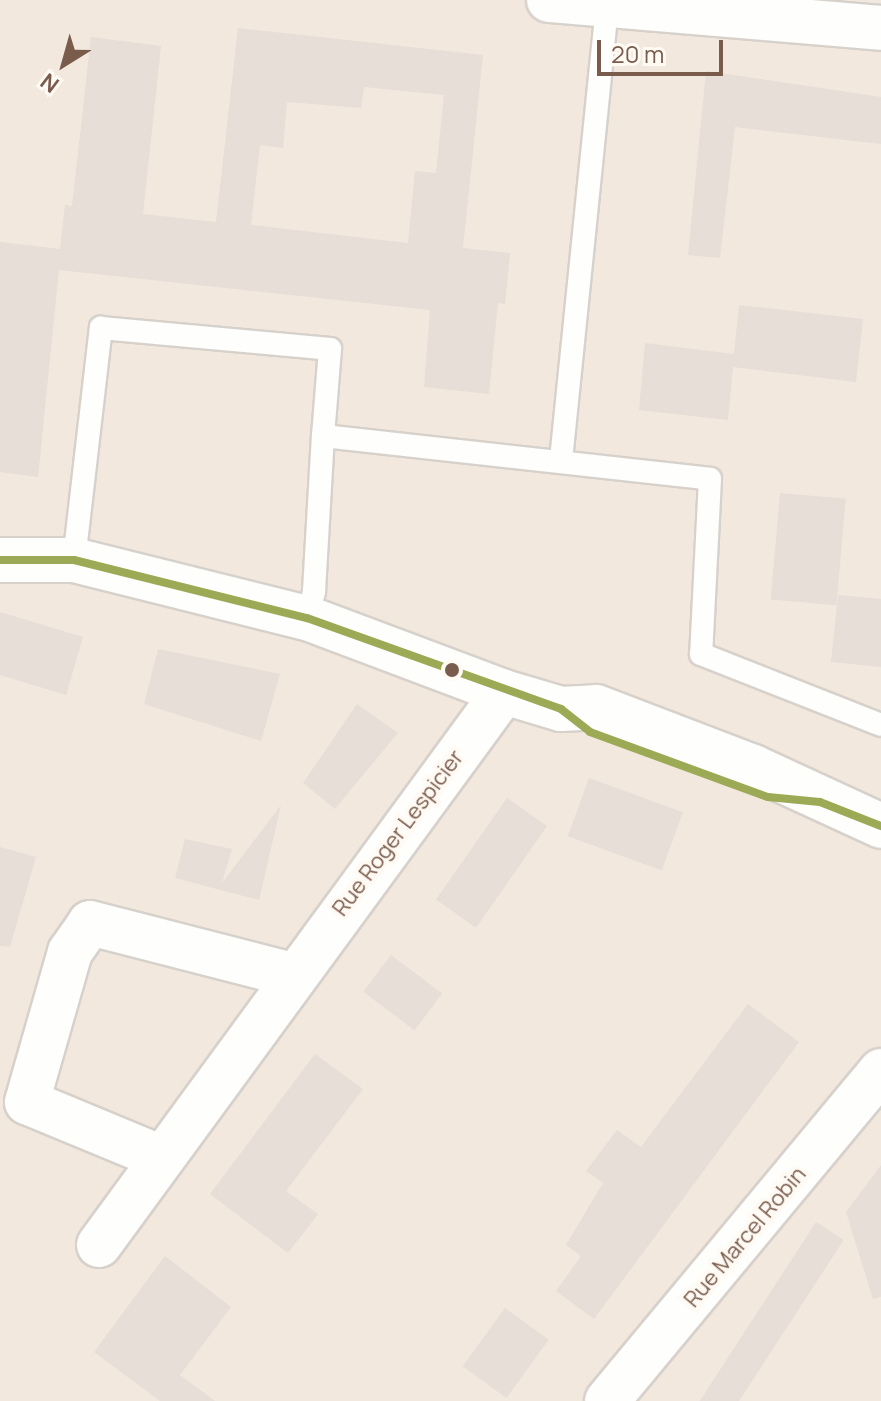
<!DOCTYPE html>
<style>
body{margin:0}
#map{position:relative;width:881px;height:1401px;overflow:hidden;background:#f9f5f0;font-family:Manrope,sans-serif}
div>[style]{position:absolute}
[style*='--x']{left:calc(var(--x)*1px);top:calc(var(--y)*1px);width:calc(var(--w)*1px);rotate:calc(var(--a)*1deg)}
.residential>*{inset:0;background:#f2e8de;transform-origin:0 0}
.building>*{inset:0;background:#e6ded7;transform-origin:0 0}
.roads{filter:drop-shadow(2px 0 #d7d1cb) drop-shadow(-2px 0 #d7d1cb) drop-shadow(0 2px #d7d1cb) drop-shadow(0 -2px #d7d1cb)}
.lane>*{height:22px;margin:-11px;padding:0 11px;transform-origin:11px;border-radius:11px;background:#fefefd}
.street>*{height:44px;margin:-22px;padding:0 22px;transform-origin:22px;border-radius:22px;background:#fefefd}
.secondary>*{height:44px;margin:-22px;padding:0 22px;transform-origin:22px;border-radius:22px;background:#fefefd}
.bus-1>*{height:8px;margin:-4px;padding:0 4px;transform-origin:4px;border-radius:4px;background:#9caa55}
.dots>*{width:22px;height:22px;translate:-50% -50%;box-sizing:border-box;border:4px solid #fffaf3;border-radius:50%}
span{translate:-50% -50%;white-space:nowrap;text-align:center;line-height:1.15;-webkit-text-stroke:8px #fffaf3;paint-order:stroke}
.street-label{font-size:22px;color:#7a5c4d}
.north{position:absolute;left:24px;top:24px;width:80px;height:80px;-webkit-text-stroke:6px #fffaf3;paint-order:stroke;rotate:217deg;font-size:22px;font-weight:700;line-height:32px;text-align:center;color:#7a5c4d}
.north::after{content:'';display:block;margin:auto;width:28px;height:36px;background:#7a5c4d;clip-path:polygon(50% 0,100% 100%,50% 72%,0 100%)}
.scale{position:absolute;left:597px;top:40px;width:126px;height:36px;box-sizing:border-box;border:4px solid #7a5c4d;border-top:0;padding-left:10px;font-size:24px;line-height:28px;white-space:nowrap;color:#7a5c4d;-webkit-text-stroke:6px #fffaf3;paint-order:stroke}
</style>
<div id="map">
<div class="residential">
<i style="left:0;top:0;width:881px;height:1401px"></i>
</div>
<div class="building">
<i style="clip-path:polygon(evenodd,238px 28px,483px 55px,463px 248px,510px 253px,505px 304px,498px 303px,489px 394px,424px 387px,430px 310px,59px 270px,38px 477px,0 472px,0 242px,60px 249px,65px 205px,72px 206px,91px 37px,161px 46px,143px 214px,216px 222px,238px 28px,364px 87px,444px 95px,436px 173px,415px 171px,408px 243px,251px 225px,260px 145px,283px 148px,287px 102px,361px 108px,364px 87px)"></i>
<i style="clip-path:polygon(706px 71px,881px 97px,881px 144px,735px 127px,720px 258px,688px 255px)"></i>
<i style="clip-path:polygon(739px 305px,863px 319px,856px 382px,733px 367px,728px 420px,639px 410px,645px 343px,734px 354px)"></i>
<i style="left:780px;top:493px;width:66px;height:107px;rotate:5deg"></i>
<i style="clip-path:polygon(838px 595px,881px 599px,881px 667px,831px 662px)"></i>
<i style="clip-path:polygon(0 612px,83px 637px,66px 695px,0 675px)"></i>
<i style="clip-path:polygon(158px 649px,280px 674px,261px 741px,144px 704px)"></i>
<i style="clip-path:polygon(357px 704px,398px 733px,335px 809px,303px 783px)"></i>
<i style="left:589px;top:778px;width:100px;height:62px;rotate:20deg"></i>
<i style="left:507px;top:798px;width:49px;height:124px;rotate:35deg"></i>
<i style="clip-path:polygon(281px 805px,259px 900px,175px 878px,185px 839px,232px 849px,222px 883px)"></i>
<i style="clip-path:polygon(0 847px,36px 857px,10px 947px,0 946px)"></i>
<i style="left:391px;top:955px;width:64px;height:46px;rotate:37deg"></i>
<i style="clip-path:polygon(748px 1004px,799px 1042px,594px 1319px,556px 1291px,581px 1256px,566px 1245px,603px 1183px,586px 1171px,617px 1130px,641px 1147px)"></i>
<i style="clip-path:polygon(315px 1054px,363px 1089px,286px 1191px,318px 1214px,288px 1253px,210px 1194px)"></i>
<i style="clip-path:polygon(881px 1165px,881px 1297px,873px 1299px,846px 1212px)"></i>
<i style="left:816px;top:1222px;width:33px;height:223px;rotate:33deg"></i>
<i style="clip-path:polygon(165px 1256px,231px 1307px,180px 1375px,215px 1401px,160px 1401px,94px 1352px)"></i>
<i style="left:505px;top:1308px;width:54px;height:72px;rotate:36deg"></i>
</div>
<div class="roads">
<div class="lane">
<i style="--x:561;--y:460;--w:455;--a:-84.2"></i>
<i style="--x:74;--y:560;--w:234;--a:-83.4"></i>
<i style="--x:101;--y:328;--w:230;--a:5.2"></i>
<i style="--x:330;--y:349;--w:87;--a:94.6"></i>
<i style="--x:323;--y:436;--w:389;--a:6.3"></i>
<i style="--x:710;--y:479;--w:175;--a:92.9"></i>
<i style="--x:701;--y:654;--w:193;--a:21.5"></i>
<i style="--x:307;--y:618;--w:28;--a:-75"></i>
<i style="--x:314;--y:591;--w:155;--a:-86.7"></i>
</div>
<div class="street">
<i style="--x:549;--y:0;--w:333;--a:4.8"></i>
<i style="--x:162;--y:1158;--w:146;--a:-157.5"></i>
<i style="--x:27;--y:1102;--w:156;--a:-74"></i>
<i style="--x:70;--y:952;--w:35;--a:-55"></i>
<i style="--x:90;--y:923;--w:210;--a:14.4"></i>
<i style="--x:99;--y:1245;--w:685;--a:-53.78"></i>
<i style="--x:607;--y:1401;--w:429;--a:-50.3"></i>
</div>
<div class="secondary">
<i style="--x:0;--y:560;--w:74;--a:0"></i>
<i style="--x:74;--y:560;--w:240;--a:14"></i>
<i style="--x:307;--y:618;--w:210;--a:20.6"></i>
<i style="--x:504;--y:692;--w:59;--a:16.6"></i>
<i style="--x:561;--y:709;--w:35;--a:-3"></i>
<i style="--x:596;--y:707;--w:168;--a:20.9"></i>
<i style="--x:753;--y:767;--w:141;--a:24.7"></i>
</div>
</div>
<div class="bus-1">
<i style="--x:0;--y:560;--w:74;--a:0"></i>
<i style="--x:74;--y:560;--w:240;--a:14"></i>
<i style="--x:307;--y:618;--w:270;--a:19.7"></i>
<i style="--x:561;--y:709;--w:37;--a:38"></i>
<i style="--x:590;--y:732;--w:189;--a:20.1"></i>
<i style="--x:768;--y:797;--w:52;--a:5.5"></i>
<i style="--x:820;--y:802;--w:66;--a:21.5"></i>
</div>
<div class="dots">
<i style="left:452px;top:670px;background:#7a5c4d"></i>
</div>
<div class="street-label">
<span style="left:398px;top:833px;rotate:-53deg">Rue Roger Lespicier</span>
<span style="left:745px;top:1237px;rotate:-50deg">Rue Marcel Robin</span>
</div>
<div class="north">N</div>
<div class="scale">20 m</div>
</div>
